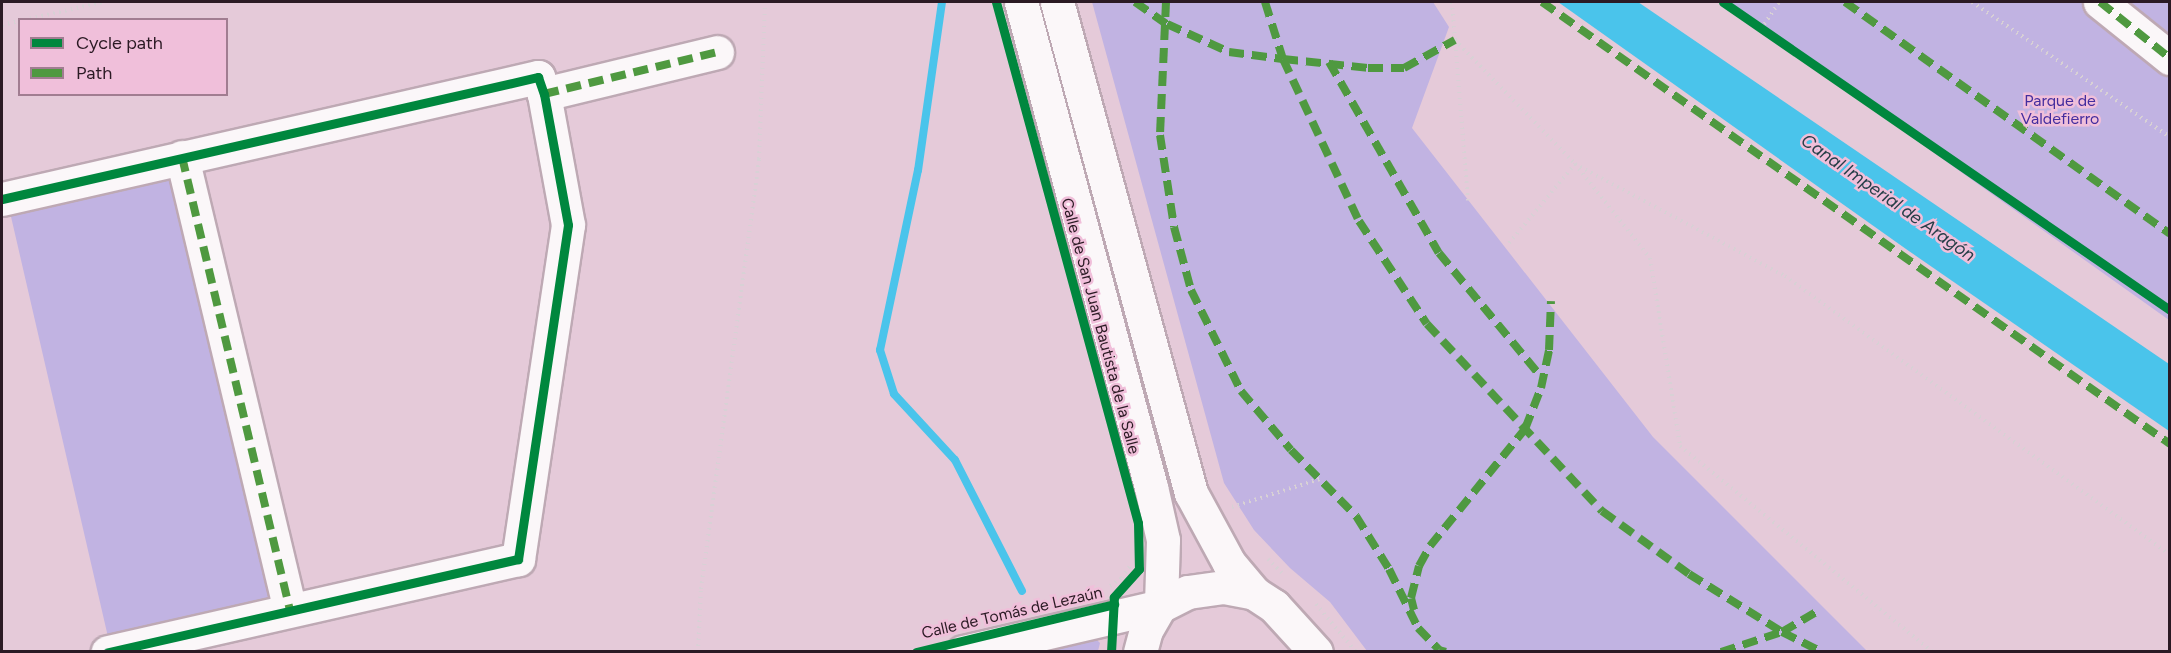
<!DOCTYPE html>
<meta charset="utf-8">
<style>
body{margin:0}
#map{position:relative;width:2171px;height:653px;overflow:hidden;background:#e5cad9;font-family:Figtree,sans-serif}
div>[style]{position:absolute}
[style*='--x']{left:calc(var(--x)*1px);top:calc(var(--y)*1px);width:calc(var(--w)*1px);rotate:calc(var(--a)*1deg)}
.green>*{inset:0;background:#c1b3e2;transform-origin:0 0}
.water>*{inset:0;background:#4ac4eb}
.stream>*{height:8px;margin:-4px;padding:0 4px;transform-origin:4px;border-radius:4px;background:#4ac4eb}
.path>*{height:4px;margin-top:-2px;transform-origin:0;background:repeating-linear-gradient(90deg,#d8d1d5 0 1.5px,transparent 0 6px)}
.roads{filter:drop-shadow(2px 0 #bea9b4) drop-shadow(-2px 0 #bea9b4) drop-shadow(0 2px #bea9b4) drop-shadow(0 -2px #bea9b4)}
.minor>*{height:33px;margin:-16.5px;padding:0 16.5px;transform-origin:16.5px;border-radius:16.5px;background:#fbf7f9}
.tertiary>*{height:33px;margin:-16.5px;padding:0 16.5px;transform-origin:16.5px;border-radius:16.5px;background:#fbf7f9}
.secondary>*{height:33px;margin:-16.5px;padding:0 16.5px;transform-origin:16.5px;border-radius:16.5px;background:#fbf7f9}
.quiet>*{height:8px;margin-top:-4px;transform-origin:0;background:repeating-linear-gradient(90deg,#4f9940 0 15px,transparent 0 23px)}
.cycleway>*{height:9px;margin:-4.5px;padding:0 4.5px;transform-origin:4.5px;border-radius:4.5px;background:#00873e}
span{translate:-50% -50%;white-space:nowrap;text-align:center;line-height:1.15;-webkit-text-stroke:5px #f0bfda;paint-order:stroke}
.park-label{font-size:16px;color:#442d9e}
.street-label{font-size:16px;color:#2b1a24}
.water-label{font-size:18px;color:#273f49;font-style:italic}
.frame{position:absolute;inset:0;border:3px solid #2b1a24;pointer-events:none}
.legend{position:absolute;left:18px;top:18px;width:210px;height:78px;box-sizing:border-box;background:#f0bfda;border:2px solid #a17d91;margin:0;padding:8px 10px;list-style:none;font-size:18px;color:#2b1a24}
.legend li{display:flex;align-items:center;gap:12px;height:30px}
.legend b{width:30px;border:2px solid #a17d91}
</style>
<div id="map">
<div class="green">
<i style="clip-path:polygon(1092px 2px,1433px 2px,1449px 27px,1412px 128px,1653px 437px,1867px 651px,1367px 651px,1330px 602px,1290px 568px,1254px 530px,1224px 483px)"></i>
<i style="clip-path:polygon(1730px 2px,2169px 2px,2169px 320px,1805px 61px)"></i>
<i style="left:173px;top:176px;width:435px;height:167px;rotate:77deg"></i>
<i style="clip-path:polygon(1095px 638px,1100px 643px,1098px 651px,1040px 651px)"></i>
</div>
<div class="water">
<i style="clip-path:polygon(1558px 2px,1638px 2px,2169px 364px,2169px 431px,1906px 249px)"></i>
</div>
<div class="stream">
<i style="--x:942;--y:2;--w:170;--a:98.1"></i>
<i style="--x:918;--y:170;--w:184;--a:101.9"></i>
<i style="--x:880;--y:350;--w:46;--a:72.3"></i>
<i style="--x:894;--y:394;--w:90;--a:47.3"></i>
<i style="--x:955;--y:460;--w:147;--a:62.9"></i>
</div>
<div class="path">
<i style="--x:1452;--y:2;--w:199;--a:85.4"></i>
<i style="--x:1972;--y:2;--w:240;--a:34.3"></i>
<i style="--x:24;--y:20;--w:81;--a:-12.8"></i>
<i style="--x:2;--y:25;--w:18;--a:-13"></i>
<i style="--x:1761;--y:29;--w:32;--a:-56"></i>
<i style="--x:1455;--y:40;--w:173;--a:45.9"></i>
<i style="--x:1575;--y:164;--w:238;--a:28.1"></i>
<i style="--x:1785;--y:276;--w:475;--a:35.9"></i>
<i style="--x:1509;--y:243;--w:103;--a:-50.1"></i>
<i style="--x:1575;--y:164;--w:120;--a:51.4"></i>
<i style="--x:1650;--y:258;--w:190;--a:80.9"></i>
<i style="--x:1680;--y:446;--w:326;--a:39.2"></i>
<i style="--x:1232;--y:507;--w:92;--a:-17.7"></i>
<i style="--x:1268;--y:559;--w:20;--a:45"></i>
<i style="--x:1110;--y:586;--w:14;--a:-34"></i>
<i style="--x:1122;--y:578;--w:17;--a:-57"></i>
<i style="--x:1316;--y:604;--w:62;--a:50.2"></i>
<i style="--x:698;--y:652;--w:63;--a:-87.3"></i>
<i style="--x:701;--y:589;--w:434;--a:-82.3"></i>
<i style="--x:759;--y:159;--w:157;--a:-87.8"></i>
</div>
<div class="roads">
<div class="minor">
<i style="--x:2100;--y:2;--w:90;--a:38.7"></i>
<i style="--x:544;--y:94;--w:178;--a:-13.6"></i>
<i style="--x:182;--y:157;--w:465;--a:76.6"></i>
<i style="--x:2;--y:199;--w:550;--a:-12.82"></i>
<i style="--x:538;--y:77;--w:18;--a:71"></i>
<i style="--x:544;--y:94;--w:133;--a:79.6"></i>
<i style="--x:568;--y:225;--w:338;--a:98.5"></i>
<i style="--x:518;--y:559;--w:421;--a:167.2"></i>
</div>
<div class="tertiary">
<i style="--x:963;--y:652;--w:202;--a:-13.1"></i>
</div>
<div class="secondary">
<i style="--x:1021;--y:2;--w:502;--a:75"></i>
<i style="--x:1151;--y:487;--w:54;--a:77.2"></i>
<i style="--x:1163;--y:540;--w:65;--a:91.8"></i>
<i style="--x:1057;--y:2;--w:509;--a:74.74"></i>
<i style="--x:1191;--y:493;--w:80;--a:61.5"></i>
<i style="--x:1229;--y:563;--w:39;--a:50"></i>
<i style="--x:1140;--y:652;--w:23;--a:-75"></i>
<i style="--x:1146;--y:630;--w:28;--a:-60"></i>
<i style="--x:1160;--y:606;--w:31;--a:-27"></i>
<i style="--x:1188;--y:592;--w:36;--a:-8"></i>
<i style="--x:1224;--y:587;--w:31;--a:11"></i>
<i style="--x:1254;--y:593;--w:24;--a:33"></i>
<i style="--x:1274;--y:606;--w:62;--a:47.6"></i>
</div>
</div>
<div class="quiet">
<i style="--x:1135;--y:2;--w:39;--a:35"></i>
<i style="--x:1167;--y:24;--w:68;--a:24.3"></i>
<i style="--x:1229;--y:52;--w:54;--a:7.4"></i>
<i style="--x:1283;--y:59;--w:85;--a:6"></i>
<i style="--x:1368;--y:68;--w:36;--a:0"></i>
<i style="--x:1404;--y:68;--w:58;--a:-28.8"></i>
<i style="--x:1166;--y:2;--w:133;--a:92.6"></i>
<i style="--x:1160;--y:135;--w:93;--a:81.3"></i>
<i style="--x:1174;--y:227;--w:65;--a:74.9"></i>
<i style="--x:1191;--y:290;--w:113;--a:63.7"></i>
<i style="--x:1241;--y:391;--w:77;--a:49.7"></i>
<i style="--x:1291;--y:450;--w:93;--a:45.4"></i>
<i style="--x:1356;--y:516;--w:62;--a:58.1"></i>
<i style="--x:1389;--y:569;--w:66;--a:63.8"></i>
<i style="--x:1418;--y:628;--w:30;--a:46"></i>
<i style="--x:1439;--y:650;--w:7;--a:16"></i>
<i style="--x:1265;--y:2;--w:60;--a:72.5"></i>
<i style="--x:1283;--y:59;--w:179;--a:64.9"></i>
<i style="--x:1359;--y:221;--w:123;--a:56.6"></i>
<i style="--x:1427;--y:324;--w:256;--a:46.9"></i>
<i style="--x:1602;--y:511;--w:107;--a:35.9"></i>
<i style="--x:1689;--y:574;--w:110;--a:31.9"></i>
<i style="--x:1782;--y:632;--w:45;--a:26.6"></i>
<i style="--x:1542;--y:2;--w:768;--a:35.14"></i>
<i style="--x:1845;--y:2;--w:399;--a:35.5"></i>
<i style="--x:2100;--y:2;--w:90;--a:38.7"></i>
<i style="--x:1329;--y:62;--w:220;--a:60.1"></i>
<i style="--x:1439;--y:253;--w:163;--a:50.5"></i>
<i style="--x:544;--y:94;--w:178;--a:-13.6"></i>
<i style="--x:182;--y:157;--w:465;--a:76.6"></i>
<i style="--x:1414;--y:610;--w:12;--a:-104"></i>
<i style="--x:1411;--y:598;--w:33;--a:-76"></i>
<i style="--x:1419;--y:566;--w:23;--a:-61"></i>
<i style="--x:1430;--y:546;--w:151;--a:-50.9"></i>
<i style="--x:1525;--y:429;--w:44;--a:-68.7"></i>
<i style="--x:1541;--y:388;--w:39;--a:-78"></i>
<i style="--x:1549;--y:350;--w:49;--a:-87.7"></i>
<i style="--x:1721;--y:652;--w:64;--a:-18.2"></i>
<i style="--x:1782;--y:632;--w:42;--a:-30.3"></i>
</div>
<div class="cycleway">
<i style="--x:996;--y:2;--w:540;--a:74.75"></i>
<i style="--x:1138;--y:523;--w:46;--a:88.8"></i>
<i style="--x:1139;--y:569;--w:38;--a:132"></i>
<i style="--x:1114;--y:597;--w:55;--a:93.1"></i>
<i style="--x:1723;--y:2;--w:543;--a:34.57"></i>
<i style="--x:2;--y:199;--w:550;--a:-12.82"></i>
<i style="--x:538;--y:77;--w:18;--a:71"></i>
<i style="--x:544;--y:94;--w:133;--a:79.6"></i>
<i style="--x:568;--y:225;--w:338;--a:98.5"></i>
<i style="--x:518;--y:559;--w:421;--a:167.2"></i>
<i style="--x:916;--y:652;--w:204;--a:-13.6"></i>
</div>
<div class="park-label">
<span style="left:2060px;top:110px">Parque de<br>Valdefierro</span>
</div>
<div class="street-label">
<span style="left:1100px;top:326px;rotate:75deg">Calle de San Juan Bautista de la Salle</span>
<span style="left:1012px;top:613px;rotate:-13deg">Calle de Tomás de Lezaún</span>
</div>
<div class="water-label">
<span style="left:1888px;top:198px;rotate:35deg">Canal Imperial de Aragón</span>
</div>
<div class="frame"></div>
<ul class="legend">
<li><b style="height:8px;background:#00873e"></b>Cycle path</li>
<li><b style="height:8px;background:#4f9940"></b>Path</li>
</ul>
</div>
